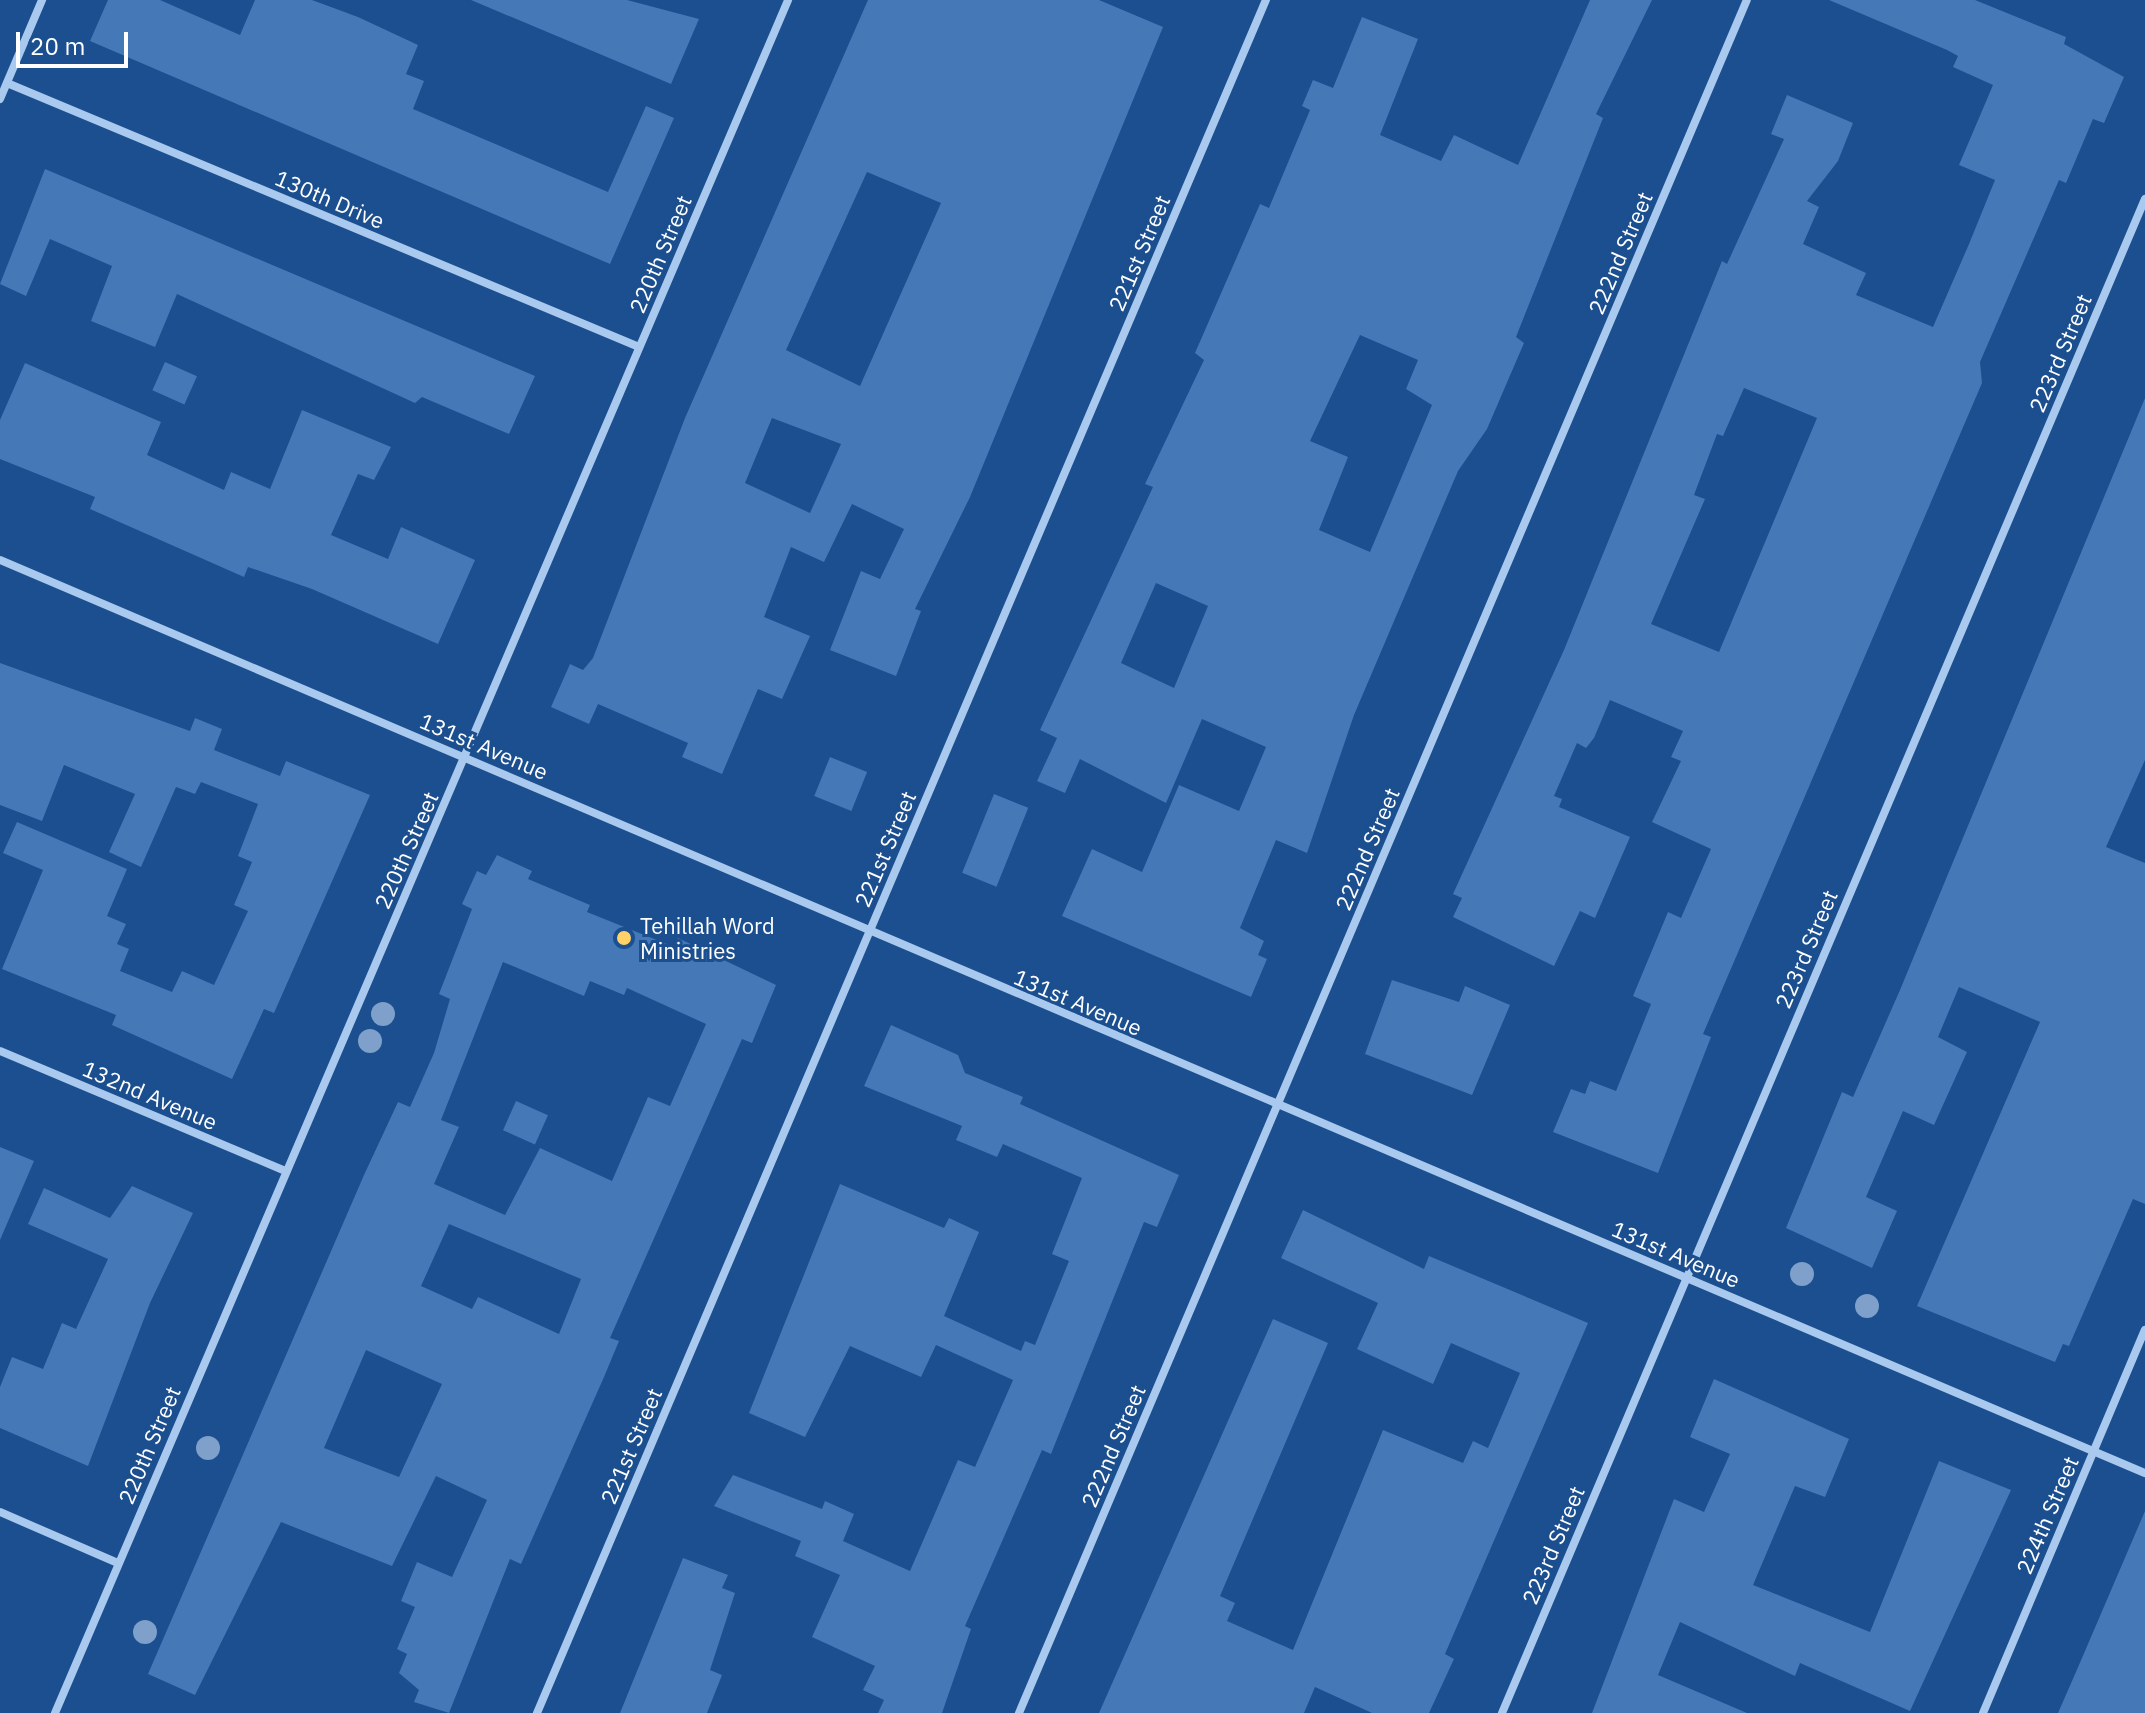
<!DOCTYPE html>
<style>
body{margin:0}
#map{position:relative;width:2145px;height:1713px;overflow:hidden;background:#1b4f8f;font-family:"IBM Plex Sans",sans-serif}
div>[style]{position:absolute}
[style*='--x']{left:calc(var(--x)*1px);top:calc(var(--y)*1px);width:calc(var(--w)*1px);rotate:calc(var(--a)*1deg)}
.building>*{inset:0;background:#4478b7;transform-origin:0 0}
.street>*{height:8px;margin:-4px;padding:0 4px;transform-origin:4px;border-radius:4px;background:#a9c9ee}
.trees>*{width:24px;height:24px;margin:-12px;border-radius:50%;background:#7ea0ca}
.dots>*{width:22px;height:22px;translate:-50% -50%;box-sizing:border-box;border:4px solid #1b4f8f;border-radius:50%}
span{translate:-50% -50%;white-space:nowrap;text-align:center;line-height:1.15;-webkit-text-stroke:6px #1b4f8f;paint-order:stroke}
.street-label{font-size:22px;color:#fff}
.poi-label{font-size:22px;color:#fff}
.left{translate:0 -50%;text-align:left}
.scale{position:absolute;left:16px;top:32px;width:112px;height:36px;box-sizing:border-box;border:4px solid #fff;border-top:0;padding-left:10px;font-size:24px;line-height:28px;white-space:nowrap;color:#fff;-webkit-text-stroke:6px #1b4f8f;paint-order:stroke}
</style>
<div id="map">
<div class="building">
<i style="clip-path:polygon(108px 0,160px 0,240px 35px,255px 0,312px 0,358px 17px,418px 45px,406px 74px,424px 81px,413px 109px,608px 192px,646px 106px,674px 118px,610px 264px,90px 41px)"></i>
<i style="clip-path:polygon(471px 0,627px 0,699px 19px,671px 84px)"></i>
<i style="clip-path:polygon(evenodd,868px 0,1099px 0,1163px 27px,970px 497px,915px 609px,921px 611px,896px 676px,830px 650px,861px 571px,880px 579px,904px 529px,852px 504px,824px 562px,791px 547px,764px 617px,810px 636px,782px 699px,758px 689px,722px 774px,682px 757px,688px 743px,598px 704px,589px 724px,551px 707px,570px 664px,583px 670px,593px 658px,685px 418px,868px 0,867px 172px,941px 203px,860px 386px,786px 350px,867px 172px,868px 0,772px 418px,841px 444px,810px 513px,745px 483px,772px 418px)"></i>
<i style="clip-path:polygon(evenodd,1590px 0,1652px 0,1596px 114px,1603px 118px,1516px 337px,1524px 343px,1487px 429px,1458px 471px,1354px 715px,1307px 853px,1276px 840px,1240px 928px,1264px 941px,1258px 955px,1267px 959px,1251px 997px,1062px 916px,1092px 849px,1142px 872px,1179px 785px,1239px 811px,1266px 747px,1202px 719px,1166px 803px,1080px 759px,1065px 793px,1037px 781px,1057px 738px,1040px 730px,1153px 487px,1145px 484px,1204px 360px,1195px 353px,1260px 204px,1269px 208px,1310px 110px,1302px 106px,1313px 80px,1333px 88px,1362px 17px,1418px 39px,1380px 135px,1441px 161px,1454px 135px,1518px 165px,1590px 0,1360px 335px,1418px 360px,1406px 389px,1432px 405px,1370px 552px,1319px 530px,1348px 457px,1310px 441px,1360px 335px,1590px 0,1156px 583px,1208px 606px,1174px 688px,1121px 663px,1156px 583px)"></i>
<i style="clip-path:polygon(evenodd,1829px 0,1975px 0,2066px 37px,2064px 44px,2124px 77px,2104px 123px,2093px 119px,2066px 183px,2059px 180px,1980px 362px,1982px 383px,1703px 1034px,1711px 1037px,1658px 1173px,1553px 1132px,1571px 1089px,1585px 1094px,1590px 1081px,1616px 1091px,1651px 1004px,1633px 996px,1668px 912px,1681px 918px,1711px 849px,1652px 822px,1681px 761px,1671px 757px,1683px 731px,1610px 700px,1594px 738px,1586px 748px,1577px 743px,1554px 796px,1562px 799px,1559px 807px,1630px 837px,1595px 918px,1580px 911px,1554px 966px,1453px 917px,1462px 898px,1453px 894px,1564px 650px,1722px 261px,1727px 264px,1784px 139px,1771px 134px,1787px 95px,1853px 123px,1838px 161px,1807px 201px,1819px 207px,1803px 244px,1866px 273px,1856px 295px,1933px 327px,1969px 244px,1995px 180px,1959px 165px,1993px 85px,1953px 67px,1958px 56px,1947px 50px,1829px 0,1744px 388px,1817px 418px,1719px 652px,1651px 624px,1705px 499px,1694px 495px,1717px 434px,1723px 436px,1744px 388px)"></i>
<i style="clip-path:polygon(45px 169px,535px 376px,509px 434px,422px 397px,415px 403px,177px 294px,155px 347px,91px 321px,112px 266px,50px 239px,26px 296px,0 284px)"></i>
<i style="left:165px;top:362px;width:35px;height:31px;rotate:24deg"></i>
<i style="clip-path:polygon(25px 363px,161px 422px,147px 455px,224px 490px,231px 472px,270px 489px,302px 410px,391px 447px,374px 480px,358px 474px,331px 535px,388px 559px,401px 527px,475px 560px,438px 644px,312px 589px,248px 567px,244px 577px,90px 509px,95px 497px,0 459px,0 420px)"></i>
<i style="clip-path:polygon(2145px 398px,2145px 760px,2106px 847px,2145px 863px,2145px 1204px,2133px 1199px,2069px 1346px,2063px 1344px,2055px 1362px,1917px 1306px,2040px 1022px,1959px 987px,1938px 1037px,1967px 1052px,1934px 1125px,1903px 1111px,1866px 1197px,1897px 1211px,1872px 1268px,1786px 1228px,1842px 1092px,1853px 1097px,1900px 990px)"></i>
<i style="clip-path:polygon(0 663px,190px 731px,195px 718px,222px 729px,214px 750px,280px 776px,286px 761px,370px 795px,274px 1013px,264px 1009px,232px 1079px,112px 1025px,116px 1015px,2px 969px,43px 870px,3px 853px,17px 822px,127px 869px,107px 916px,126px 924px,117px 944px,129px 949px,120px 971px,172px 992px,182px 971px,214px 985px,248px 911px,234px 905px,252px 862px,238px 856px,258px 804px,201px 782px,195px 794px,176px 787px,141px 867px,109px 852px,135px 794px,64px 765px,42px 821px,0 805px)"></i>
<i style="left:830px;top:757px;width:40px;height:42px;rotate:22deg"></i>
<i style="left:994px;top:794px;width:37px;height:85px;rotate:22deg"></i>
<i style="clip-path:polygon(evenodd,497px 855px,532px 871px,528px 879px,590px 905px,587px 912px,674px 947px,678px 938px,776px 985px,752px 1043px,742px 1039px,610px 1338px,619px 1341px,604px 1377px,521px 1564px,510px 1559px,449px 1713px,414px 1702px,419px 1690px,399px 1673px,407px 1654px,397px 1649px,415px 1607px,401px 1601px,417px 1562px,452px 1577px,487px 1500px,436px 1476px,392px 1566px,281px 1522px,195px 1695px,148px 1674px,364px 1175px,398px 1102px,410px 1107px,434px 1053px,450px 999px,439px 994px,472px 909px,462px 904px,477px 871px,486px 875px,497px 855px,503px 962px,584px 996px,590px 981px,624px 995px,627px 988px,706px 1024px,670px 1106px,648px 1097px,612px 1181px,540px 1148px,505px 1215px,434px 1184px,459px 1127px,441px 1120px,503px 962px,497px 855px,449px 1224px,581px 1279px,559px 1334px,478px 1297px,472px 1309px,421px 1286px,449px 1224px,497px 855px,366px 1350px,442px 1384px,399px 1477px,324px 1448px,366px 1350px)"></i>
<i style="clip-path:polygon(1392px 980px,1459px 1002px,1465px 986px,1510px 1005px,1472px 1095px,1365px 1054px)"></i>
<i style="clip-path:polygon(891px 1025px,958px 1055px,965px 1073px,1023px 1097px,1020px 1104px,1179px 1175px,1157px 1227px,1144px 1222px,1051px 1454px,1042px 1450px,965px 1626px,971px 1629px,942px 1713px,878px 1713px,884px 1700px,863px 1690px,875px 1666px,812px 1637px,840px 1575px,795px 1556px,801px 1541px,714px 1506px,733px 1475px,822px 1509px,825px 1501px,854px 1514px,843px 1541px,910px 1571px,958px 1460px,975px 1467px,1013px 1380px,936px 1345px,921px 1377px,850px 1346px,805px 1437px,749px 1413px,840px 1184px,944px 1228px,949px 1218px,979px 1232px,944px 1316px,1021px 1351px,1025px 1341px,1035px 1345px,1069px 1261px,1052px 1254px,1082px 1178px,1003px 1144px,997px 1157px,956px 1140px,962px 1126px,864px 1086px)"></i>
<i style="left:516px;top:1101px;width:35px;height:32px;rotate:24deg"></i>
<i style="clip-path:polygon(0 1147px,34px 1161px,0 1240px)"></i>
<i style="clip-path:polygon(132px 1186px,193px 1213px,150px 1303px,88px 1466px,0 1428px,0 1387px,12px 1357px,43px 1369px,62px 1323px,76px 1329px,108px 1259px,28px 1224px,44px 1188px,110px 1218px)"></i>
<i style="clip-path:polygon(1303px 1210px,1424px 1269px,1429px 1256px,1588px 1323px,1445px 1654px,1454px 1659px,1429px 1713px,1372px 1713px,1315px 1687px,1304px 1713px,1099px 1713px,1273px 1319px,1328px 1343px,1220px 1596px,1235px 1603px,1227px 1621px,1293px 1650px,1383px 1430px,1463px 1463px,1473px 1441px,1488px 1448px,1520px 1373px,1451px 1343px,1433px 1384px,1357px 1349px,1378px 1303px,1281px 1258px)"></i>
<i style="clip-path:polygon(1714px 1379px,1849px 1439px,1825px 1497px,1795px 1486px,1753px 1585px,1870px 1632px,1939px 1461px,2011px 1490px,1910px 1711px,1800px 1663px,1795px 1676px,1680px 1622px,1658px 1675px,1747px 1713px,1592px 1713px,1674px 1499px,1704px 1512px,1730px 1454px,1690px 1437px)"></i>
<i style="clip-path:polygon(2145px 1511px,2145px 1713px,2058px 1713px,2079px 1665px)"></i>
<i style="clip-path:polygon(683px 1558px,728px 1575px,722px 1588px,735px 1593px,710px 1670px,722px 1675px,707px 1713px,620px 1713px)"></i>
</div>
<div class="street">
<i style="--x:7;--y:83;--w:685;--a:22.67"></i>
<i style="--x:0;--y:99;--w:108;--a:-67"></i>
<i style="--x:0;--y:560;--w:2331;--a:23.06"></i>
<i style="--x:0;--y:1051;--w:309;--a:22.8"></i>
<i style="--x:0;--y:1512;--w:129;--a:23.4"></i>
<i style="--x:55;--y:1713;--w:1863;--a:-66.83"></i>
<i style="--x:537;--y:1713;--w:1862;--a:-66.95"></i>
<i style="--x:1019;--y:1713;--w:1861;--a:-66.98"></i>
<i style="--x:1502;--y:1713;--w:1645;--a:-66.99"></i>
<i style="--x:1983;--y:1713;--w:416;--a:-67.1"></i>
</div>
<div class="trees">
<i style="left:383px;top:1014px"></i>
<i style="left:370px;top:1041px"></i>
<i style="left:1802px;top:1274px"></i>
<i style="left:1867px;top:1306px"></i>
<i style="left:208px;top:1448px"></i>
<i style="left:145px;top:1632px"></i>
</div>
<div class="dots">
<i style="left:624px;top:938px;background:#ffd166"></i>
</div>
<div class="street-label">
<span style="left:330px;top:199px;rotate:23deg">130th Drive</span>
<span style="left:1139px;top:253px;rotate:-67deg">221st Street</span>
<span style="left:1620px;top:253px;rotate:-67deg">222nd Street</span>
<span style="left:660px;top:254px;rotate:-67deg">220th Street</span>
<span style="left:2060px;top:353px;rotate:-67deg">223rd Street</span>
<span style="left:484px;top:746px;rotate:23deg">131st Avenue</span>
<span style="left:885px;top:849px;rotate:-67deg">221st Street</span>
<span style="left:1367px;top:849px;rotate:-67deg">222nd Street</span>
<span style="left:406px;top:850px;rotate:-66deg">220th Street</span>
<span style="left:1806px;top:949px;rotate:-67deg">223rd Street</span>
<span style="left:1078px;top:1002px;rotate:23deg">131st Avenue</span>
<span style="left:150px;top:1095px;rotate:23deg">132nd Avenue</span>
<span style="left:1676px;top:1254px;rotate:23deg">131st Avenue</span>
<span style="left:149px;top:1445px;rotate:-67deg">220th Street</span>
<span style="left:631px;top:1446px;rotate:-67deg">221st Street</span>
<span style="left:1113px;top:1446px;rotate:-67deg">222nd Street</span>
<span style="left:2047px;top:1515px;rotate:-67deg">224th Street</span>
<span style="left:1553px;top:1545px;rotate:-67deg">223rd Street</span>
</div>
<div class="poi-label">
<span class="left" style="left:640px;top:938px">Tehillah Word<br>Ministries</span>
</div>
<div class="scale">20 m</div>
</div>
